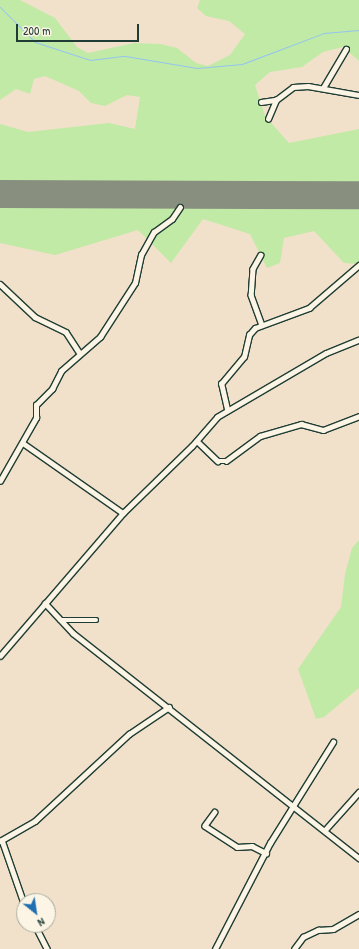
<!DOCTYPE html>
<style>
body{margin:0}
#map{position:relative;width:359px;height:949px;overflow:hidden;background:#f2e1ca;font-family:"Patrick Hand",sans-serif}
div>[style]{position:absolute}
[style*='--x']{left:calc(var(--x)*1px);top:calc(var(--y)*1px);width:calc(var(--w)*1px);rotate:calc(var(--a)*1deg)}
.built>*{inset:0;background:#ebd3b7;transform-origin:0 0}
.green>*{inset:0;background:#c0eaa6}
.stream>*{height:1px;margin:-0.5px;padding:0 0.5px;transform-origin:0.5px;border-radius:0.5px;background:#95c4f0}
.runway>*{height:28px;margin:-14px;padding:0 14px;transform-origin:14px;border-radius:14px;background:#888f7f}
.roads{filter:drop-shadow(1px 0 #1f3d34) drop-shadow(-1px 0 #1f3d34) drop-shadow(0 1px #1f3d34) drop-shadow(0 -1px #1f3d34)}
.minor>*{height:4.5px;margin:-2.25px;padding:0 2.25px;transform-origin:2.25px;border-radius:2.25px;background:#fcf5e5}
span{translate:-50% -50%;white-space:nowrap;text-align:center;line-height:1.15;-webkit-text-stroke:4px #fcf5e5;paint-order:stroke}
.north{position:absolute;left:16px;top:893px;width:40px;height:40px;box-sizing:border-box;background:#fcf5e5;border:1px solid #a4ab9e;border-radius:50%;rotate:150deg;font-size:11px;font-weight:700;line-height:16px;text-align:center;color:#1f3d34}
.north::after{content:'';display:block;margin:auto;width:14px;height:18px;background:#1f6fb2;clip-path:polygon(50% 0,100% 100%,50% 72%,0 100%)}
.scale{position:absolute;left:16px;top:24px;width:123px;height:18px;box-sizing:border-box;border:2px solid #1f3d34;border-top:0;padding-left:5px;font-size:12px;line-height:14px;white-space:nowrap;color:#1f3d34;-webkit-text-stroke:3px #fcf5e5;paint-order:stroke}
</style>
<div id="map">
<div class="built">
<i style="left:359px;top:188px;width:18px;height:359px;rotate:90deg"></i>
</div>
<div class="green">
<i style="clip-path:polygon(0 0,20px 0,55px 18px,77px 47px,88px 53px,134px 43px,160px 44px,177px 48px,196px 63px,208px 66px,230px 55px,245px 34px,229px 21px,206px 16px,197px 8px,200px 0,359px 0,359px 61px,343px 47px,323px 52px,302px 67px,270px 72px,255px 85px,265px 116px,289px 143px,359px 129px,359px 188px,0 189px,0 124px,28px 132px,109px 123px,135px 129px,140px 97px,127px 95px,105px 106px,91px 103px,79px 91px,45px 76px,34px 79px,30px 94px,16px 89px,0 100px)"></i>
<i style="clip-path:polygon(4px 205px,359px 206px,359px 264px,344px 263px,314px 231px,284px 238px,280px 263px,267px 268px,250px 234px,203px 219px,171px 263px,138px 230px,55px 255px,0 243px,0 206px)"></i>
<i style="clip-path:polygon(359px 540px,359px 688px,324px 717px,316px 719px,298px 669px,341px 607px,345px 574px,352px 548px)"></i>
</div>
<div class="stream">
<i style="--x:0;--y:7;--w:49;--a:45"></i>
<i style="--x:35;--y:42;--w:58;--a:18.1"></i>
<i style="--x:90;--y:60;--w:35;--a:-7"></i>
<i style="--x:125;--y:56;--w:73;--a:9.5"></i>
<i style="--x:197;--y:68;--w:45;--a:-5.1"></i>
<i style="--x:242;--y:64;--w:88;--a:-20.7"></i>
<i style="--x:324;--y:33;--w:35;--a:-5"></i>
</div>
<div class="runway">
<i style="--x:0;--y:194;--w:359;--a:0.2"></i>
</div>
<div class="roads">
<div class="minor">
<i style="--x:323;--y:88;--w:45;--a:-59.5"></i>
<i style="--x:261;--y:102;--w:15;--a:-8"></i>
<i style="--x:268;--y:119;--w:21;--a:-67"></i>
<i style="--x:276;--y:100;--w:21;--a:-37"></i>
<i style="--x:293;--y:87;--w:15;--a:-4"></i>
<i style="--x:308;--y:86;--w:52;--a:10"></i>
<i style="--x:261;--y:255;--w:16;--a:120"></i>
<i style="--x:253;--y:269;--w:26;--a:94"></i>
<i style="--x:251;--y:295;--w:32;--a:70"></i>
<i style="--x:0;--y:284;--w:48;--a:43.3"></i>
<i style="--x:35;--y:317;--w:34;--a:26"></i>
<i style="--x:66;--y:332;--w:24;--a:57"></i>
<i style="--x:227;--y:409;--w:26;--a:-103"></i>
<i style="--x:221;--y:384;--w:35;--a:-50"></i>
<i style="--x:244;--y:357;--w:23;--a:-77"></i>
<i style="--x:249;--y:335;--w:9;--a:-49"></i>
<i style="--x:255;--y:328;--w:58;--a:-20.3"></i>
<i style="--x:309;--y:308;--w:66;--a:-40.7"></i>
<i style="--x:197;--y:441;--w:29;--a:44"></i>
<i style="--x:218;--y:461;--w:8;--a:0"></i>
<i style="--x:226;--y:461;--w:42;--a:-36.3"></i>
<i style="--x:260;--y:436;--w:43;--a:-16.3"></i>
<i style="--x:301;--y:424;--w:23;--a:15"></i>
<i style="--x:323;--y:430;--w:39;--a:-21"></i>
<i style="--x:23;--y:443;--w:122;--a:35"></i>
<i style="--x:0;--y:481;--w:73;--a:-60.3"></i>
<i style="--x:36;--y:418;--w:13;--a:-90"></i>
<i style="--x:36;--y:405;--w:23;--a:-45"></i>
<i style="--x:52;--y:389;--w:20;--a:-63"></i>
<i style="--x:61;--y:371;--w:52;--a:-41.1"></i>
<i style="--x:100;--y:337;--w:64;--a:-57.1"></i>
<i style="--x:135;--y:283;--w:29;--a:-78"></i>
<i style="--x:141;--y:255;--w:26;--a:-61"></i>
<i style="--x:154;--y:232;--w:22;--a:-36"></i>
<i style="--x:172;--y:219;--w:14;--a:-56"></i>
<i style="--x:45;--y:603;--w:41;--a:47"></i>
<i style="--x:73;--y:633;--w:364;--a:38.2"></i>
<i style="--x:60;--y:620;--w:36;--a:0"></i>
<i style="--x:0;--y:656;--w:189;--a:-49.3"></i>
<i style="--x:123;--y:513;--w:96;--a:-44.2"></i>
<i style="--x:192;--y:446;--w:38;--a:-49"></i>
<i style="--x:217;--y:417;--w:126;--a:-30.4"></i>
<i style="--x:326;--y:353;--w:35;--a:-22"></i>
<i style="--x:215;--y:812;--w:17;--a:126"></i>
<i style="--x:205;--y:826;--w:38;--a:33"></i>
<i style="--x:237;--y:847;--w:15;--a:-4"></i>
<i style="--x:252;--y:846;--w:16;--a:27"></i>
<i style="--x:325;--y:830;--w:51;--a:-48.2"></i>
<i style="--x:2;--y:840;--w:67;--a:70.8"></i>
<i style="--x:0;--y:841;--w:40;--a:-29.7"></i>
<i style="--x:35;--y:821;--w:128;--a:-42.8"></i>
<i style="--x:129;--y:734;--w:48;--a:-34"></i>
<i style="--x:35;--y:925;--w:27;--a:63"></i>
<i style="--x:215;--y:949;--w:119;--a:-62.6"></i>
<i style="--x:270;--y:843;--w:119;--a:-58"></i>
<i style="--x:294;--y:949;--w:15;--a:-53"></i>
<i style="--x:303;--y:937;--w:17;--a:-25"></i>
<i style="--x:318;--y:930;--w:15;--a:-4"></i>
<i style="--x:333;--y:929;--w:30;--a:-30"></i>
</div>
</div>
<div class="north">N</div>
<div class="scale">200 m</div>
</div>
